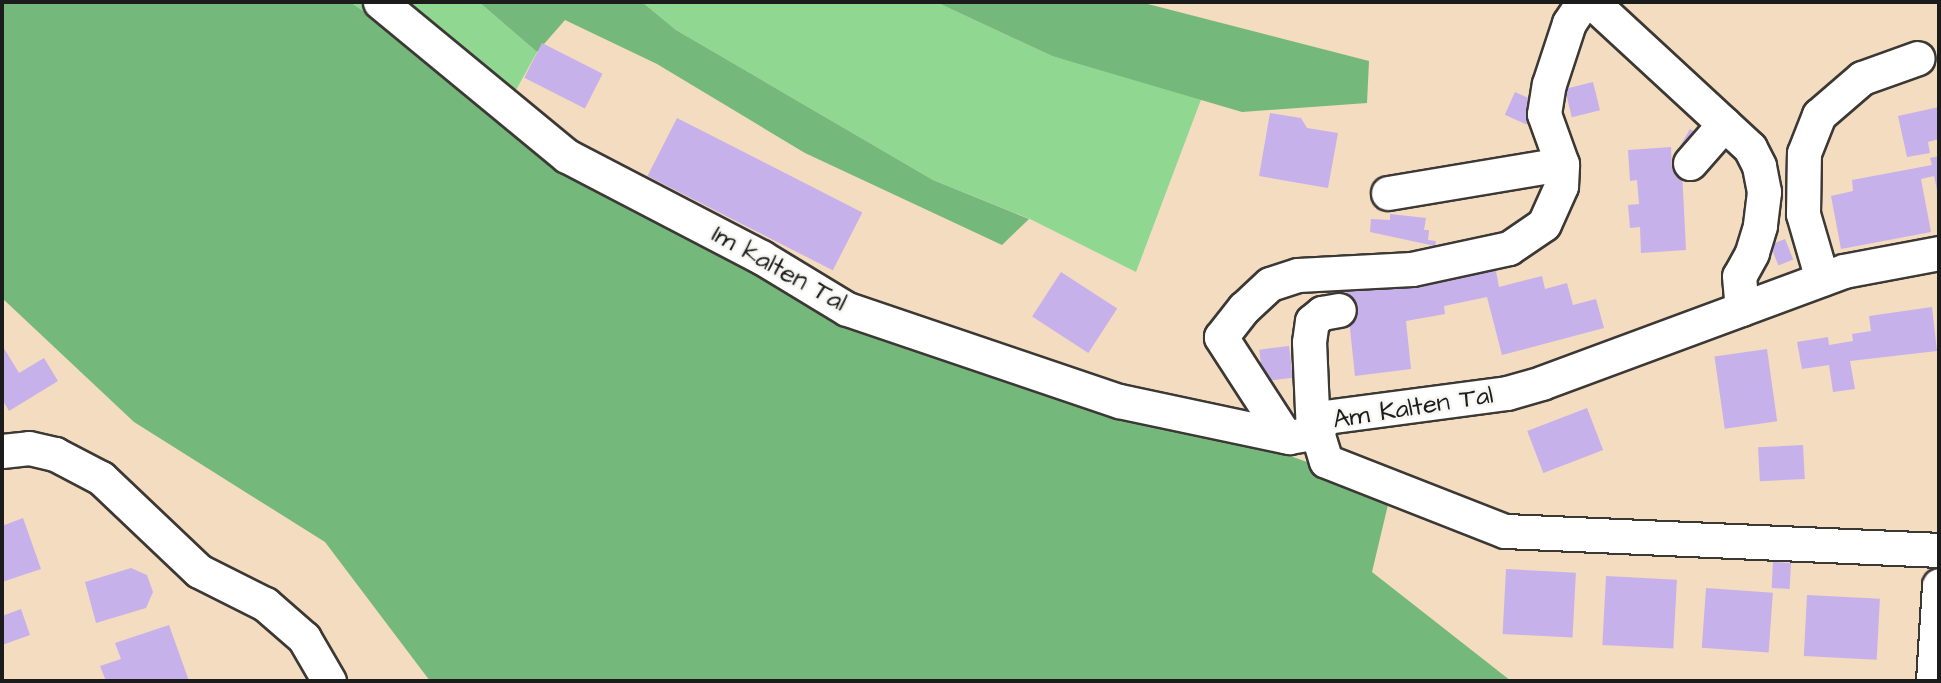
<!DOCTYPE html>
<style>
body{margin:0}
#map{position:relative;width:1941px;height:683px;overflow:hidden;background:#f3dcc0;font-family:"Architects Daughter",sans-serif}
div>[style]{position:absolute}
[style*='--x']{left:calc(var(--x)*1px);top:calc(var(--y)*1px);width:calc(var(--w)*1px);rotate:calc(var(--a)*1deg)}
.green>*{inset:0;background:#90d892}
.forest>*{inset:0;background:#74b87c}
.building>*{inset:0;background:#c7b1ea;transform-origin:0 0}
.roads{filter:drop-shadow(2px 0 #3c3935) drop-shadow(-2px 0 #3c3935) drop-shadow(0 2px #3c3935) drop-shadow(0 -2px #3c3935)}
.minor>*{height:33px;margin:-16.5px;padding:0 16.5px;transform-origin:16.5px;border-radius:16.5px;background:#fff}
span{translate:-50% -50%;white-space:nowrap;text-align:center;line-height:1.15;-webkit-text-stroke:5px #f6f6f2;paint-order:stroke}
.street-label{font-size:26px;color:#1c1c1c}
.frame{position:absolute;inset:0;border:4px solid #1c1c1c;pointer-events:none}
</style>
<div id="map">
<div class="green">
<i style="clip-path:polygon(350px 2px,479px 2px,537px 52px,506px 108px)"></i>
<i style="clip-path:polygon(642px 2px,936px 2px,1052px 56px,1202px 97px,1136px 272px,1030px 219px,933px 180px,676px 30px)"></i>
</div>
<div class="forest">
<i style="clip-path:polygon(2px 2px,350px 2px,506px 108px,817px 287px,1391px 492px,1372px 572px,1511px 681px,430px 681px,325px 542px,134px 422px,2px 298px)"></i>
<i style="clip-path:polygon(479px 2px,642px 2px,676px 30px,933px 180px,1029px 219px,1002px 245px,805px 153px,657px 64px,565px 20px,537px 52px)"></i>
<i style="clip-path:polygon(936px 2px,1140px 2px,1369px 61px,1367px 103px,1242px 112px,1052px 56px)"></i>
</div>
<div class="building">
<i style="left:542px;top:43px;width:68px;height:39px;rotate:27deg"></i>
<i style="left:1593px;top:82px;width:29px;height:29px;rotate:76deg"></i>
<i style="left:1515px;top:92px;width:24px;height:25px;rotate:24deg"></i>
<i style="clip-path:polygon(1939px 107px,1939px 139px,1928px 142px,1930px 153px,1907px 157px,1898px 116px)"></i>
<i style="clip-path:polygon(1270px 113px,1301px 118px,1307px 128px,1338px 133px,1328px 188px,1259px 176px)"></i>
<i style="left:677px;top:118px;width:208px;height:65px;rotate:27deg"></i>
<i style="left:1690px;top:129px;width:8px;height:20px;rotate:30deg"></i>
<i style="clip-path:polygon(1671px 147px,1672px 170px,1682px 170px,1686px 250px,1641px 253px,1640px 227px,1630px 228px,1628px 205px,1639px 204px,1637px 180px,1630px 181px,1628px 150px)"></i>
<i style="clip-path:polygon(1939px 156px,1939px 199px,1934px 176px,1921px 179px,1931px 232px,1841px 249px,1831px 196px,1853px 191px,1852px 180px,1932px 165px,1930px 158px)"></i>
<i style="clip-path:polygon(1390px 214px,1426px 218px,1424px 230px,1429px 230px,1428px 240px,1436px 241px,1435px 246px,1370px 232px,1371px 219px,1390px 220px)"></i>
<i style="left:1785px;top:239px;width:22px;height:16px;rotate:68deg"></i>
<i style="clip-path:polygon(1495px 266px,1499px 287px,1542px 276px,1545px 289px,1567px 283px,1573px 305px,1596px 299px,1604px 328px,1502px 355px,1487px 297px,1444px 306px,1445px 314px,1406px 321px,1411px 369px,1355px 376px,1346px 291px)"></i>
<i style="left:1061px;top:272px;width:67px;height:53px;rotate:33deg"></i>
<i style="clip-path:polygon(1932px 307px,1937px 351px,1850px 361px,1855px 389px,1833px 392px,1829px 365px,1802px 369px,1797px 342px,1828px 337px,1829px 345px,1853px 341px,1852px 334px,1871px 331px,1869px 316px)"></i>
<i style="clip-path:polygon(2px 345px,19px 373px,44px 358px,58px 381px,9px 411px,2px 399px)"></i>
<i style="left:1289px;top:346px;width:32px;height:30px;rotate:83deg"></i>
<i style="left:1767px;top:349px;width:73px;height:53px;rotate:82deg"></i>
<i style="left:1587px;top:408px;width:45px;height:64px;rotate:69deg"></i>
<i style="left:1803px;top:445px;width:34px;height:45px;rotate:87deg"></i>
<i style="clip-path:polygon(23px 518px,41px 569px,2px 582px,2px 526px)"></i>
<i style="left:1773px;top:562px;width:18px;height:26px;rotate:3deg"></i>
<i style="clip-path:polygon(131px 568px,147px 575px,153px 592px,146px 608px,96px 623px,85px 582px)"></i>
<i style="left:1506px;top:569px;width:70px;height:65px;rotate:3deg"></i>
<i style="left:1606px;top:576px;width:71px;height:69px;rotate:3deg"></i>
<i style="left:1706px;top:588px;width:67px;height:60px;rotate:4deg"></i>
<i style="left:1807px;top:595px;width:73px;height:61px;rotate:3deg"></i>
<i style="clip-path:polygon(21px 609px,30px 635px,2px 645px,2px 616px)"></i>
<i style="clip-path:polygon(169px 625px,189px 681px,106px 681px,100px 666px,121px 659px,115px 643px)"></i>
</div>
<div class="roads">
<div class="minor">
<i style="--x:380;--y:2;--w:242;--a:39.5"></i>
<i style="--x:567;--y:156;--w:219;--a:27.5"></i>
<i style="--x:761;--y:257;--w:100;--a:31.2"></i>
<i style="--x:847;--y:309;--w:287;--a:18.7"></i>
<i style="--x:1119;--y:401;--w:174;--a:12"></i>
<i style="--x:1289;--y:437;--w:28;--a:-10"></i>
<i style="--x:1592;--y:2;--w:215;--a:42.7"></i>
<i style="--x:1750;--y:148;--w:20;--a:63"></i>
<i style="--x:1759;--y:166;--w:26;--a:79"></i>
<i style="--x:1764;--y:192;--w:34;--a:97"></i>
<i style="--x:1760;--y:226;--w:28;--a:107"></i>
<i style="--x:1752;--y:253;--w:26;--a:119"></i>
<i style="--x:1739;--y:276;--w:33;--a:85"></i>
<i style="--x:1690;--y:163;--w:52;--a:-48.9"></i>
<i style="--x:1388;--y:193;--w:176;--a:-9.5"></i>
<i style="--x:1939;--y:253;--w:97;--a:169.3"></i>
<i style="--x:1844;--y:271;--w:322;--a:159.7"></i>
<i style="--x:1542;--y:383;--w:36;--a:164"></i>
<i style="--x:1507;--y:393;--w:184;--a:172.5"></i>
<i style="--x:1325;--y:417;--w:17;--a:118"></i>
<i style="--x:1317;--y:432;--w:30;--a:73"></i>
<i style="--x:1326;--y:461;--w:192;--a:21.4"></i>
<i style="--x:1505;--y:531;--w:434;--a:2.5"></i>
<i style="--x:1822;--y:279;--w:68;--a:-106.3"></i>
<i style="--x:1803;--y:214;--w:61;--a:-89.1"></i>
<i style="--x:1804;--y:153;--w:41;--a:-68.5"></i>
<i style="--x:1819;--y:115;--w:57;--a:-40.7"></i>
<i style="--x:1862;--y:78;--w:59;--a:-19.7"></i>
<i style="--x:1313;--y:433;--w:91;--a:-92.5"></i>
<i style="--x:1309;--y:342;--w:21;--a:-82"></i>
<i style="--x:1312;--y:321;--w:13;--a:-39"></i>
<i style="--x:1322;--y:313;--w:17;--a:-10"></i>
<i style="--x:1285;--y:436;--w:118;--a:-122.9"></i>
<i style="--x:1221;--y:337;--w:37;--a:-52"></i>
<i style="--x:1244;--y:308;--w:35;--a:-43"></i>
<i style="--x:1270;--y:284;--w:29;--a:-18"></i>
<i style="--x:1298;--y:275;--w:114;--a:-3"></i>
<i style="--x:1412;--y:269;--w:99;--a:-12.2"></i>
<i style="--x:1509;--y:248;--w:42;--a:-34.4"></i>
<i style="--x:1544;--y:224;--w:42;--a:-65.9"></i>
<i style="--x:1561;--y:186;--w:22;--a:-87"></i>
<i style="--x:1562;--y:164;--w:53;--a:-109.8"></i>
<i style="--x:1544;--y:114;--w:30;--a:-81"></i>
<i style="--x:1549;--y:84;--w:64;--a:-71.8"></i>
<i style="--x:1569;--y:23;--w:25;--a:-56"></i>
<i style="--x:2;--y:451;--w:27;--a:-6"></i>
<i style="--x:29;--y:448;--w:27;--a:13"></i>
<i style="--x:55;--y:454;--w:52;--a:27.6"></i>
<i style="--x:101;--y:478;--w:135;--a:43.5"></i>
<i style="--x:199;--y:571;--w:74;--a:26.6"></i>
<i style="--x:265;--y:604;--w:52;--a:41.1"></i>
<i style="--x:304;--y:638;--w:50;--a:59.8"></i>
<i style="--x:1933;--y:681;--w:96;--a:-86.4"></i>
</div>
</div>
<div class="street-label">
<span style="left:779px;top:269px;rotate:29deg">Im kalten Tal</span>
<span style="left:1413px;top:408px;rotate:-9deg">Am Kalten Tal</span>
</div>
<div class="frame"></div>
</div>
